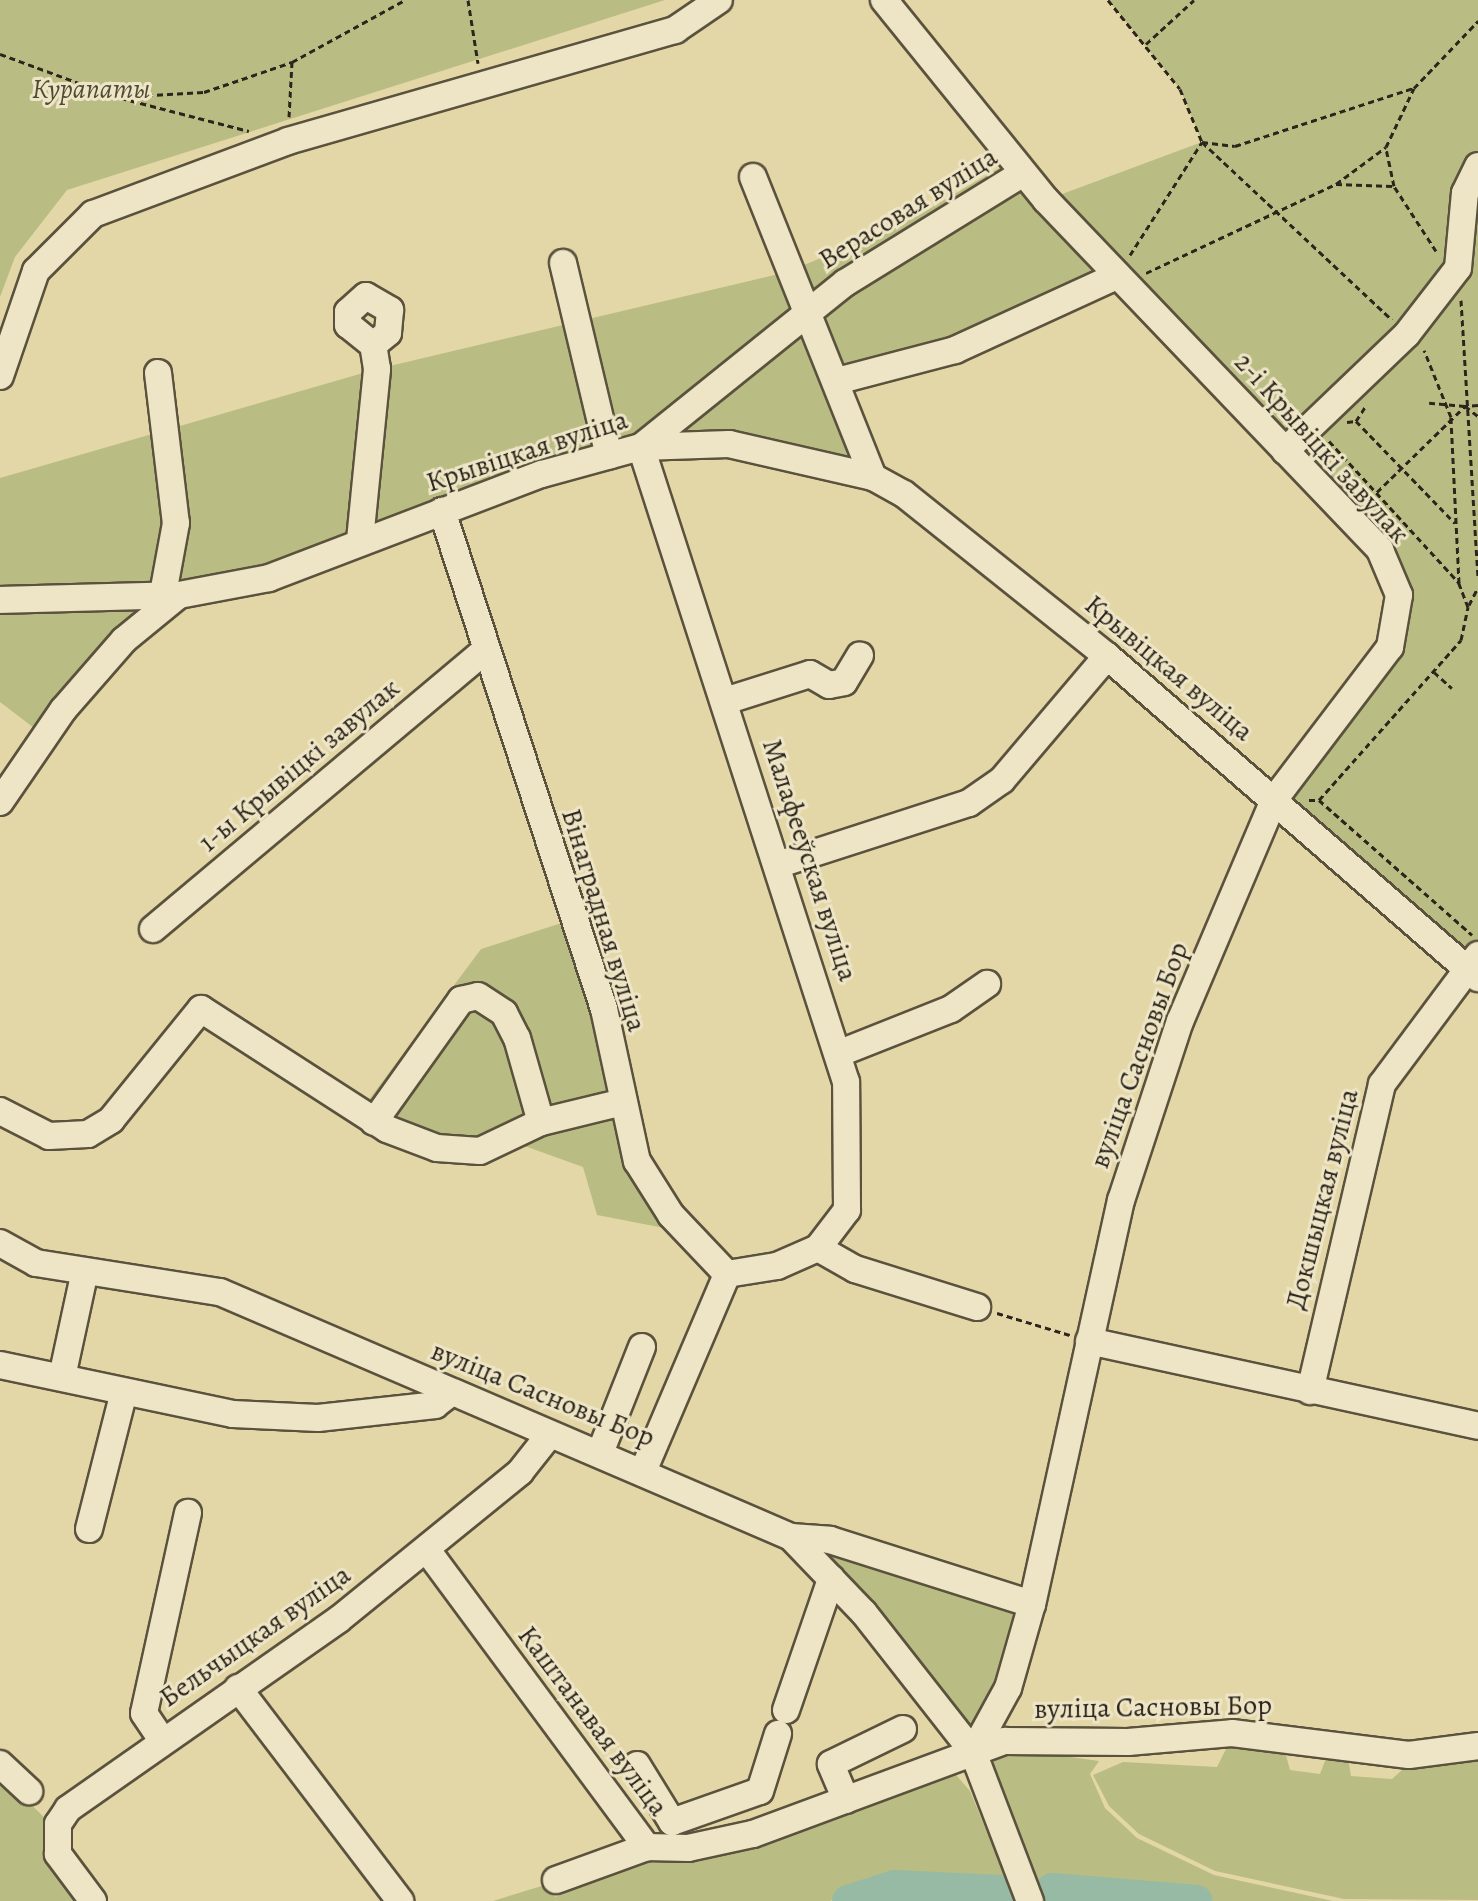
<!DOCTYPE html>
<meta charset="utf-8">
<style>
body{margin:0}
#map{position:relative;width:1478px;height:1901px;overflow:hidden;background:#e4d7a7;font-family:Alegreya,serif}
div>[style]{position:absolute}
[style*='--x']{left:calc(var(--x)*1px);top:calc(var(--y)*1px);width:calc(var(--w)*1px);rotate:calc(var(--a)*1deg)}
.green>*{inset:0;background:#b9bd84}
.river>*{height:32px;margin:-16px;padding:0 16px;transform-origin:16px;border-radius:16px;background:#96baa3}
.path>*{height:3px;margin-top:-1.5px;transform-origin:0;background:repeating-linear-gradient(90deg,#2d251b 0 6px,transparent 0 10px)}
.roads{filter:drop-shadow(2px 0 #5b523e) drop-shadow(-2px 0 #5b523e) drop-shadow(0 2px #5b523e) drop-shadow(0 -2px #5b523e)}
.minor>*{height:26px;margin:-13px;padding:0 13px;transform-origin:13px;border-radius:13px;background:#ede5c6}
span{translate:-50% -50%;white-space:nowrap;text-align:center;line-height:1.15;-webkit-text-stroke:6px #ede5c6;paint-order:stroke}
.park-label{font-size:28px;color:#504b35;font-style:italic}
.street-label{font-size:28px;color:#2d251b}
</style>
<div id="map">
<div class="green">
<i style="clip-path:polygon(0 0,665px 0,67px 190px,15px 257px,0 297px)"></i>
<i style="clip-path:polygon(1108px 0,1478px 0,1478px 978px,1274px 800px,1379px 664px,1394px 578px,1117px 276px,837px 381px,873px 477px,682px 441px,269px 578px,0 600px,0 478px,377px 369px,787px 272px,901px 225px,1013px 160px,1046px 200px,1202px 142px,1180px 89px)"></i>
<i style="clip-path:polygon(136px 609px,34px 728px,0 702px,0 614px)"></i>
<i style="clip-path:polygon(574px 919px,619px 1103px,690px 1233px,597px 1215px,583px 1167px,508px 1140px,480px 1151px,359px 1113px,481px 949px)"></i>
<i style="clip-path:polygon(822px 1548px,1017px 1604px,997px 1686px,973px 1727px)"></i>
<i style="clip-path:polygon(1228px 1745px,1284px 1748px,1290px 1770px,1320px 1774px,1329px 1750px,1347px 1752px,1351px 1776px,1392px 1779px,1412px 1761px,1478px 1759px,1478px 1900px,1344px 1899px,1215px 1871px,1139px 1834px,1109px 1806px,1093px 1775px,1123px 1762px,1217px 1767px)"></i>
<i style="clip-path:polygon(1008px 1748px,1099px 1761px,1090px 1774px,1105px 1808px,1137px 1838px,1214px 1875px,1333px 1901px,1042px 1901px,992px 1772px,995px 1757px)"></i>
<i style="clip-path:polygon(950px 1768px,970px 1791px,1009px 1886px,897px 1878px,830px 1901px,493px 1901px,548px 1884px,555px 1897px,644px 1859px,734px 1852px)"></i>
<i style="clip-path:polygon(0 1774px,50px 1823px,86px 1901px,0 1901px)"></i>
<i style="clip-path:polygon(909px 1891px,1014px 1895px,1014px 1901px,868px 1901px)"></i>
</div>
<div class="river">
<i style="--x:1052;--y:1889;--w:145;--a:4.7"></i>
<i style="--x:848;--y:1901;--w:49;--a:-17.7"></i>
<i style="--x:895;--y:1886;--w:106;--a:2.7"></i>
</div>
<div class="path">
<i style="--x:468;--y:0;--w:64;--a:81"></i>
<i style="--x:1108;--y:0;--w:114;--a:51"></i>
<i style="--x:1180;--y:89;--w:57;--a:67.5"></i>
<i style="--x:1202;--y:142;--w:260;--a:43.1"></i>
<i style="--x:1146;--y:44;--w:65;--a:-42.5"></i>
<i style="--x:0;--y:54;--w:125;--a:20.2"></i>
<i style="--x:117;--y:97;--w:87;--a:-3.3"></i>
<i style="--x:204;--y:92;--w:93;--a:-18.8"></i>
<i style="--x:292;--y:62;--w:129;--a:-28.8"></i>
<i style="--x:121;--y:98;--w:132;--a:14.5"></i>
<i style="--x:289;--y:117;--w:55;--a:-86.9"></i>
<i style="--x:1336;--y:184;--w:56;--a:2"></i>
<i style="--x:1436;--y:251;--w:77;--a:-122.9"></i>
<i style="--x:1394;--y:186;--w:40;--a:-102"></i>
<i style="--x:1386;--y:147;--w:65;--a:-64.6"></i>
<i style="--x:1414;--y:88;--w:93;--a:-46.3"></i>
<i style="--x:1130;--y:255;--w:134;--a:-57.5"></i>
<i style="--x:1202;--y:142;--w:33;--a:7"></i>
<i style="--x:1235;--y:146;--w:188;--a:-18"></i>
<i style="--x:1146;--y:273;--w:210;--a:-25.1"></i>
<i style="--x:1336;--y:184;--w:62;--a:-36.5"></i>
<i style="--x:1461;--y:300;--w:280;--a:86.5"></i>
<i style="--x:1478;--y:405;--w:13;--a:176"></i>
<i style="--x:1465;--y:406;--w:16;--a:38"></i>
<i style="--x:1356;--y:421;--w:20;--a:-57"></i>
<i style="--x:1347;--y:422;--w:9;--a:-6"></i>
<i style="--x:1356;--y:421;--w:142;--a:45.9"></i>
<i style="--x:1329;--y:441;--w:193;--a:47.5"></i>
<i style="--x:1459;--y:583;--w:166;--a:-92.8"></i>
<i style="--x:1451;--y:417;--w:72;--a:-111.9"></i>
<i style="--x:1377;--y:492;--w:123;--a:-44.3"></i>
<i style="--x:1465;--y:406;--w:36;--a:-175"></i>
<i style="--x:1469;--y:605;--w:20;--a:-63"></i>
<i style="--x:1434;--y:672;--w:24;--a:42"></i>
<i style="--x:1309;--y:800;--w:10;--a:0"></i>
<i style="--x:1319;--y:800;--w:214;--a:-48.4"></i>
<i style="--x:1461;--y:640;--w:34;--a:-78"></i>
<i style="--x:1468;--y:607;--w:26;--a:-111"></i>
<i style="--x:1319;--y:800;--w:204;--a:41.4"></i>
<i style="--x:997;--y:1313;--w:76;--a:16.8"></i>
</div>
<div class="roads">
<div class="minor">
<i style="--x:884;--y:0;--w:257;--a:51"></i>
<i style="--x:1046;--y:200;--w:484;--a:46.3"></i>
<i style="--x:1380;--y:550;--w:49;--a:67.1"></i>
<i style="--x:1399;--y:595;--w:53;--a:99.8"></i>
<i style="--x:1390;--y:647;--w:192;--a:127.2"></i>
<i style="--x:1274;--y:800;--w:240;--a:113"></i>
<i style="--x:1180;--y:1021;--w:188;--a:108.2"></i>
<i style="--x:1121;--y:1200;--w:414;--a:102.4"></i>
<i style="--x:1032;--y:1604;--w:87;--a:105.9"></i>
<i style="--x:1008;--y:1688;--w:73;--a:118.7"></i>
<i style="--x:753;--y:177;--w:323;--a:68.2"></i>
<i style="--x:563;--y:263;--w:198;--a:76.6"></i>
<i style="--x:158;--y:373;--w:151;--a:83.2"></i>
<i style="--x:176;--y:523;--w:72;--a:100.4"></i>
<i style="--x:0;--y:376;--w:111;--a:-71.1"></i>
<i style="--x:36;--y:271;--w:81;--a:-45"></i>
<i style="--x:93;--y:214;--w:208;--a:-20.5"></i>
<i style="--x:288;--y:141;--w:403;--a:-16"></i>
<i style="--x:675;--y:30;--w:53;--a:-34.3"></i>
<i style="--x:837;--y:381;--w:122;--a:-14.7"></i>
<i style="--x:955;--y:350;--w:178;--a:-24.6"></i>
<i style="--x:641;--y:447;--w:262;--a:-38.8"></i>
<i style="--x:845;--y:283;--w:209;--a:-31.7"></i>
<i style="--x:1285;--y:451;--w:169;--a:-43.8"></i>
<i style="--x:1407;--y:334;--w:83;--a:-52.3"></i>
<i style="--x:1458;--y:268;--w:75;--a:-84.7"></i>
<i style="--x:1465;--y:193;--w:30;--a:-64"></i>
<i style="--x:442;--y:511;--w:524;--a:71.98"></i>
<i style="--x:604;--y:1009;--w:156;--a:77.8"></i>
<i style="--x:637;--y:1161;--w:64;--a:57.8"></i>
<i style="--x:671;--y:1215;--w:81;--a:46.5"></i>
<i style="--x:727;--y:1274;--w:51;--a:-9.1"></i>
<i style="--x:777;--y:1266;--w:45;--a:-23.7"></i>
<i style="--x:818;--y:1248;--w:48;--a:-52.7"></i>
<i style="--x:847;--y:1210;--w:128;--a:-90.4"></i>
<i style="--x:846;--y:1082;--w:667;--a:-107.89"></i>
<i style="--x:360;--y:540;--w:172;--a:-84.3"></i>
<i style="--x:377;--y:369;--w:24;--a:-99"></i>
<i style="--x:373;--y:345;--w:32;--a:-141"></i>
<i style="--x:348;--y:325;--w:13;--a:-90"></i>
<i style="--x:348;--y:312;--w:24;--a:-42"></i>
<i style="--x:366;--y:296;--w:28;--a:30"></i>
<i style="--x:390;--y:310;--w:23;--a:95"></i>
<i style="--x:388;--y:333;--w:19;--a:141"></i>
<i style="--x:0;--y:600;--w:179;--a:-1.6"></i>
<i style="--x:725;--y:701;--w:89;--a:-17.6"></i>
<i style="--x:810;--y:674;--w:22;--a:30"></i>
<i style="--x:829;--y:685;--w:15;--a:-11"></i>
<i style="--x:844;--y:682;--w:31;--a:-59"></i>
<i style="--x:0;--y:802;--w:112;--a:-55.6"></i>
<i style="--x:63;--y:710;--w:93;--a:-48.9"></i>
<i style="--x:124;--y:640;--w:71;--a:-39.3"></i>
<i style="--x:179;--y:595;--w:92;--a:-10.7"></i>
<i style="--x:269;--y:578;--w:292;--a:-20.9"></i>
<i style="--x:542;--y:474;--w:103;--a:-15.3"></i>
<i style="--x:641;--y:447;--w:88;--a:-2"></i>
<i style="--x:729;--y:444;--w:148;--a:12.9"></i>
<i style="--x:873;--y:477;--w:35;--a:29"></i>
<i style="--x:904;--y:494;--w:260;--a:38.6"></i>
<i style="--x:1107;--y:656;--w:491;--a:41"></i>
<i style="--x:777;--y:865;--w:202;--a:-17.9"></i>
<i style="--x:969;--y:803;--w:40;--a:-34.9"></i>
<i style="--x:1002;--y:780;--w:162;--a:-49.7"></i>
<i style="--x:153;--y:929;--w:434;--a:-40"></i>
<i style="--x:840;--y:1053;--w:119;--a:-21.6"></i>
<i style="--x:951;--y:1009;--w:44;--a:-34.8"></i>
<i style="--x:0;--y:1111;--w:55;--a:27"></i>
<i style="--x:49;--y:1136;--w:39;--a:-3"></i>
<i style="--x:88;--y:1134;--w:27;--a:-31"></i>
<i style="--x:111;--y:1120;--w:143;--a:-51"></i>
<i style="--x:201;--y:1009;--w:221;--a:32.8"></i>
<i style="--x:387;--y:1129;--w:53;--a:20.8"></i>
<i style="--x:437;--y:1148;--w:43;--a:4"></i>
<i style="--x:480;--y:1151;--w:68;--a:-25.4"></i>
<i style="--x:541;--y:1122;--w:80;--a:-13.7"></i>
<i style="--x:374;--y:1122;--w:150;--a:-54.5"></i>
<i style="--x:461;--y:1000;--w:17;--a:-13"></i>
<i style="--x:478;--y:996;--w:31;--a:33"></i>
<i style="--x:504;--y:1013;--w:28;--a:63"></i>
<i style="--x:517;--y:1038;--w:87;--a:74.1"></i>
<i style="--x:0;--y:1243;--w:41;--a:29.1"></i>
<i style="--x:36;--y:1263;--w:186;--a:9"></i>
<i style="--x:220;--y:1292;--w:621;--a:23.22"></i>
<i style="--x:791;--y:1537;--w:105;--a:46.2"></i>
<i style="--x:864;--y:1613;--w:177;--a:51.9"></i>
<i style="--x:973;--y:1752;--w:160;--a:69.1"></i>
<i style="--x:818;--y:1248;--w:43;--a:29.6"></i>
<i style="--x:855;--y:1269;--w:128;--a:17.3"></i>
<i style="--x:1089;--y:1341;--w:398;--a:12.3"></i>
<i style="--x:0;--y:1365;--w:238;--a:11.9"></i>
<i style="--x:233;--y:1414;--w:85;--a:2.7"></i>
<i style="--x:318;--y:1418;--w:118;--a:-6.3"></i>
<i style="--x:435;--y:1405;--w:18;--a:-38"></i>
<i style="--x:62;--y:1377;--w:108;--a:-77.8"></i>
<i style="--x:1310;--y:1391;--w:315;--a:-76.8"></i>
<i style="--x:1382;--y:1084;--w:161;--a:-53.3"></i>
<i style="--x:600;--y:1453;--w:114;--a:-68.4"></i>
<i style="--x:644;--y:1469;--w:212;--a:-66.9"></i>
<i style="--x:89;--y:1529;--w:141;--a:-75.7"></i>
<i style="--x:791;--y:1537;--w:39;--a:4"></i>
<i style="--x:830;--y:1540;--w:212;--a:17.6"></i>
<i style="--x:427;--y:1550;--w:370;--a:53.5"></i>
<i style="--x:647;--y:1847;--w:41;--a:1.4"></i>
<i style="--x:688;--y:1848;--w:66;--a:-12.2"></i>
<i style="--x:753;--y:1834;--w:269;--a:-20.3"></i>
<i style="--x:1005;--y:1741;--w:123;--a:0.5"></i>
<i style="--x:1128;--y:1742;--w:104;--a:-4.9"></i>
<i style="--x:1232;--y:1733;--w:178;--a:7.1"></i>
<i style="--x:1409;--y:1755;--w:70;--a:-7.4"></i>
<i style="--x:238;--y:1688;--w:268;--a:52.7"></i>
<i style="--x:786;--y:1710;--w:139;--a:-71"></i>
<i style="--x:162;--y:1740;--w:32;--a:-124"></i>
<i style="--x:144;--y:1713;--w:205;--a:-77.6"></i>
<i style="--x:0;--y:1764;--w:40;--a:43"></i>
<i style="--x:637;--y:1765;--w:67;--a:58.4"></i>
<i style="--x:672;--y:1822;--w:93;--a:-19.4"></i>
<i style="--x:760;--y:1791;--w:60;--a:-72.5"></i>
<i style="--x:846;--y:1800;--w:39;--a:-113"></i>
<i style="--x:831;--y:1764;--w:80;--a:-25.9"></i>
<i style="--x:556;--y:1880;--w:97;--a:-19.9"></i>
<i style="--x:93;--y:1901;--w:59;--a:-126.7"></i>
<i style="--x:58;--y:1854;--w:30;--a:-90"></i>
<i style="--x:58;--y:1824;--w:18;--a:-56"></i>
<i style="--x:68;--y:1809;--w:330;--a:-35"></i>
<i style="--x:338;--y:1620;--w:235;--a:-39.1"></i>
<i style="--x:520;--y:1472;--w:48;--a:-51.7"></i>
</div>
</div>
<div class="park-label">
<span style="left:91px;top:89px">Курапаты</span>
</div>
<div class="street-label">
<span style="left:908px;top:208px;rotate:-32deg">Верасовая вуліца</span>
<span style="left:1322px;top:448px;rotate:48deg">2-і Крывіцкі завулак</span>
<span style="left:527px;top:451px;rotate:-18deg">Крывіцкая вуліца</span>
<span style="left:1169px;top:668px;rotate:40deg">Крывіцкая вуліца</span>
<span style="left:299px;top:765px;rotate:-40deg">1-ы Крывіцкі завулак</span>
<span style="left:810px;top:860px;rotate:72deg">Малафееўская вуліца</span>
<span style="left:604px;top:920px;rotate:73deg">Вінаградная вуліца</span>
<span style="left:1139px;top:1055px;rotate:-70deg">вуліца Сасновы Бор</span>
<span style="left:1322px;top:1199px;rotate:-76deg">Докшыцкая вуліца</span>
<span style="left:543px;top:1394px;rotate:22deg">вуліца Сасновы Бор</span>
<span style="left:255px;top:1636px;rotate:-35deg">Бельчыцкая вуліца</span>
<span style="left:1153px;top:1707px;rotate:-1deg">вуліца Сасновы Бор</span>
<span style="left:593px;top:1721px;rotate:53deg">Каштанавая вуліца</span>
</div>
</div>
